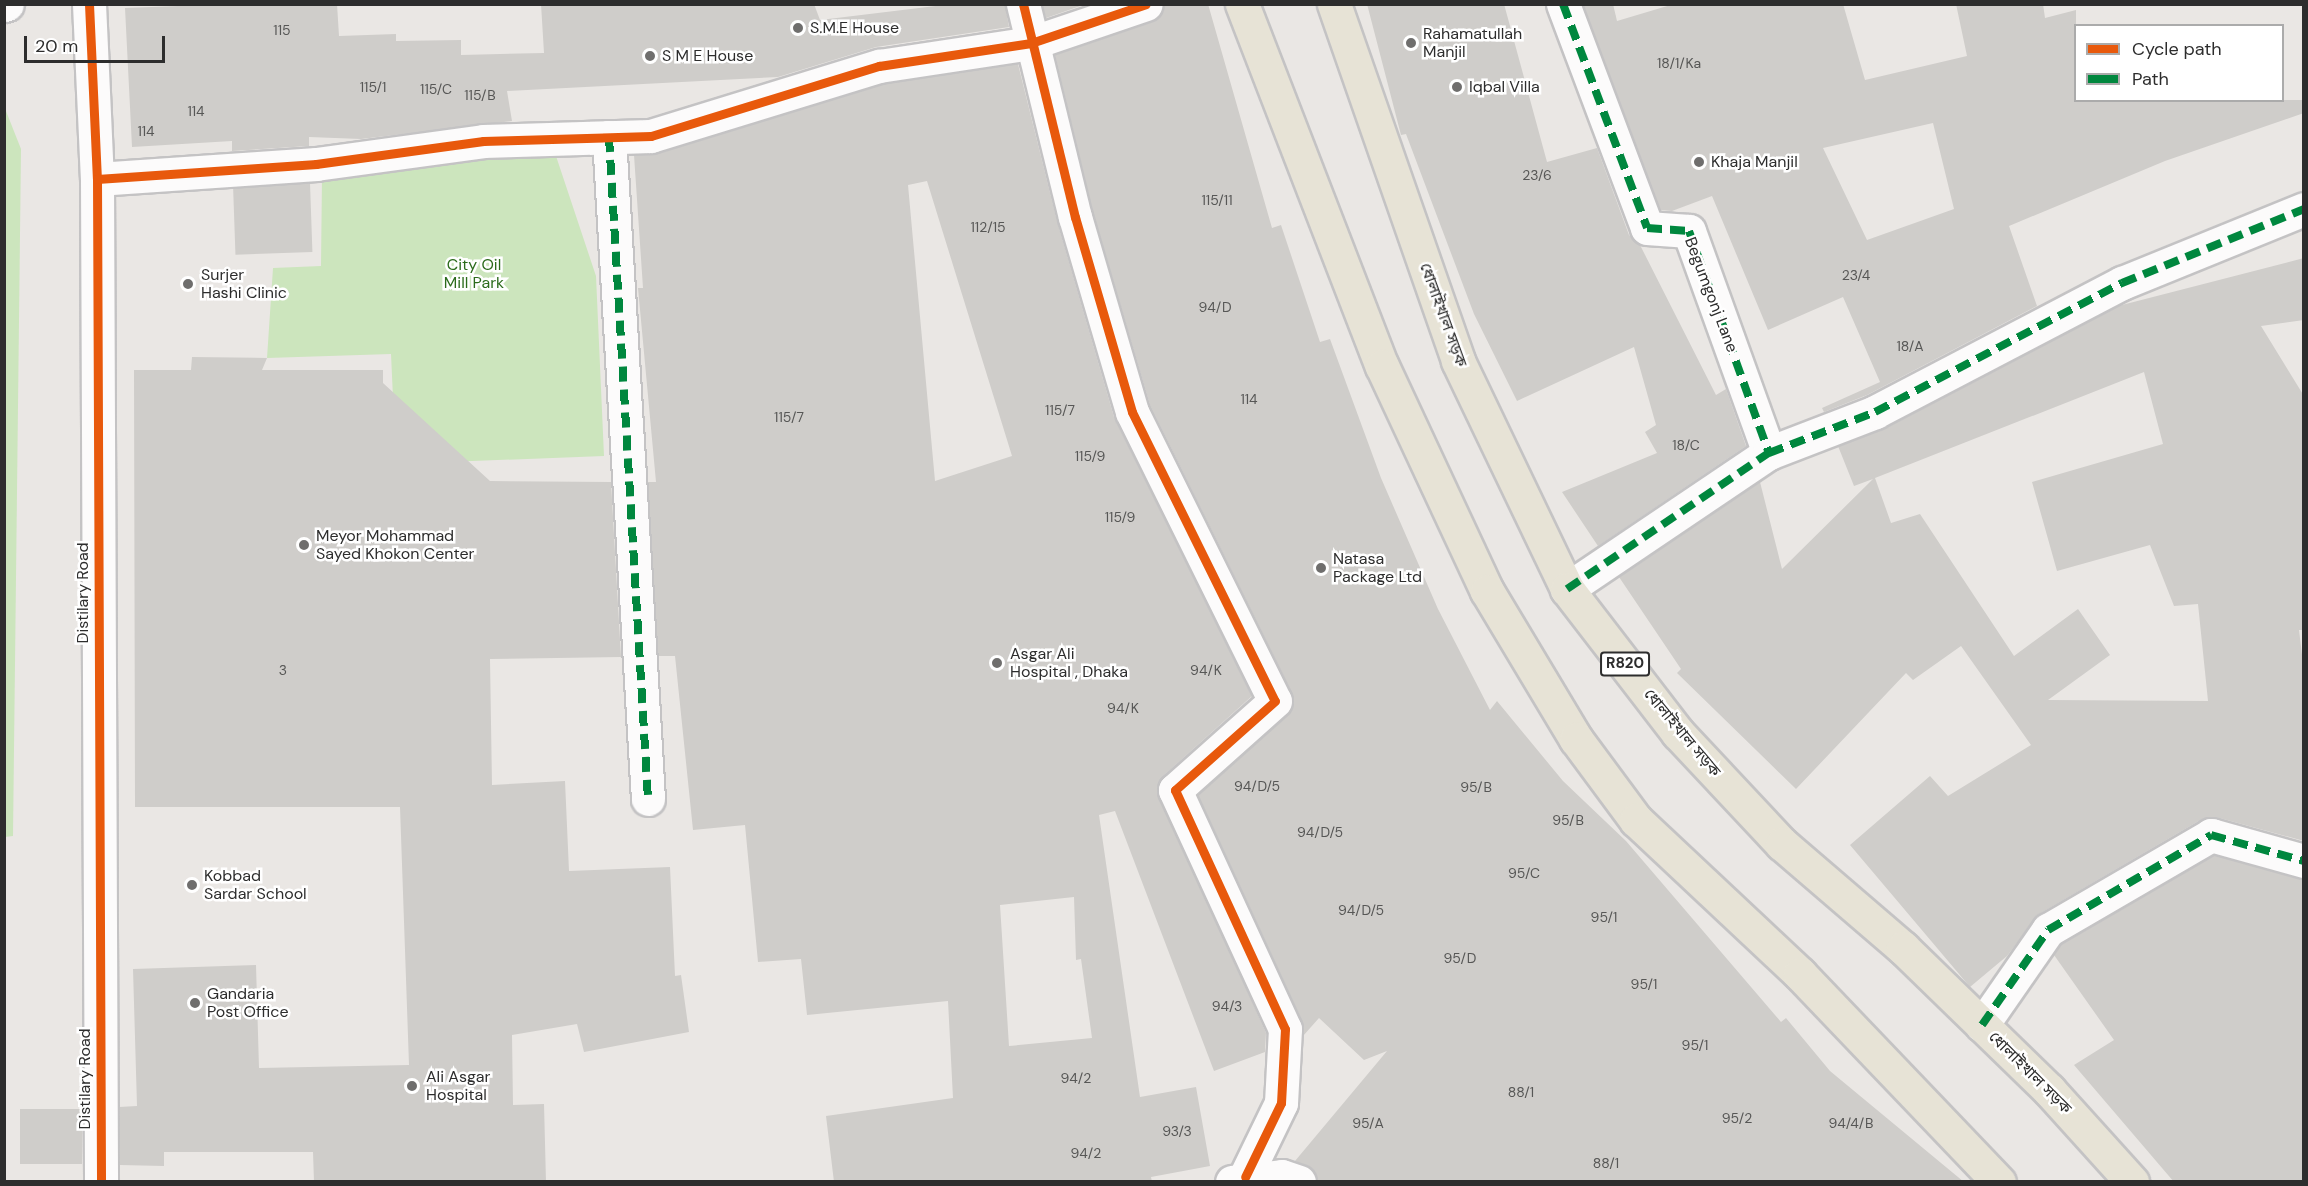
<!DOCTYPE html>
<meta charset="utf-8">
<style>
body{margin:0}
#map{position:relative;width:2308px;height:1186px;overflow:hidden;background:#eae7e4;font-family:"DM Sans","Noto Sans Bengali",sans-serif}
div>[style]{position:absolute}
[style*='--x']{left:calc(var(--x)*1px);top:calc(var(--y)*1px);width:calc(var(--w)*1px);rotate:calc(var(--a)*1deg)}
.green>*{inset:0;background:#cce5bd}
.building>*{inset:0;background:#cfcdca;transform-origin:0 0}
.roads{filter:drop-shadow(2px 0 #c4c3c4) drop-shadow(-2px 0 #c4c3c4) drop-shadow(0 2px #c4c3c4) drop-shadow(0 -2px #c4c3c4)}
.minor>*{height:33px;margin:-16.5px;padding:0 16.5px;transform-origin:16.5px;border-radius:16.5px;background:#fcfbfb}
.major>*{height:33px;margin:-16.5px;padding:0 16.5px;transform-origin:16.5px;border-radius:16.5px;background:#e7e3d6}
.quiet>*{height:8px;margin-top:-4px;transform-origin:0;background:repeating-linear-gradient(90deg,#00873e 0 15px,transparent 0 23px)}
.cycleway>*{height:9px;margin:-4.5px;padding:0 4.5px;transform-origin:4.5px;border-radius:4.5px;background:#e8590c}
.dots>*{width:16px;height:16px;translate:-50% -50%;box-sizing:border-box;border:3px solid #fff;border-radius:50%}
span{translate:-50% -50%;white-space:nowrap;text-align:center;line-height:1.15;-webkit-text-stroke:5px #fff;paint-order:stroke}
.number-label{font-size:14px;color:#575756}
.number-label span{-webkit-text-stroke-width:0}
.shield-label span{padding:2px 4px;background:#fff;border:2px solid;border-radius:4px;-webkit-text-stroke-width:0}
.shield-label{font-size:15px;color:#2d2d2d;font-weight:700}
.poi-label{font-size:16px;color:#2d2d2d}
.left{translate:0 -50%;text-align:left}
.park-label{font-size:16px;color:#2b6b1b}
.street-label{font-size:16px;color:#2d2d2d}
.frame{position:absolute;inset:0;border:6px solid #2d2d2d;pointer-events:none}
.legend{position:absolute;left:2074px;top:24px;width:210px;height:78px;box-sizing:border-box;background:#fff;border:2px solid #ababab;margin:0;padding:8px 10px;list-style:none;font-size:18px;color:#2d2d2d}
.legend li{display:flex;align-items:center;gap:12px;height:30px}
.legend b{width:30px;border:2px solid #ababab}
.scale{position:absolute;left:24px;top:36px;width:141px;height:27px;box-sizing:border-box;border:3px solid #2d2d2d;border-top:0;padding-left:8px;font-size:18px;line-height:21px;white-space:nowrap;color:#2d2d2d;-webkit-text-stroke:4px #fff;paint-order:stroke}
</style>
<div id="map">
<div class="green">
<i style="clip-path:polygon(4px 106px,21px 149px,13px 836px,5px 837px)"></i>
<i style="clip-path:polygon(556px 156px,596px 276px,604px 456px,396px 464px,391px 354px,267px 358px,273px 268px,321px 266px,322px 176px,429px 160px)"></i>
</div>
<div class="building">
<i style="clip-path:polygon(231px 4px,337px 4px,339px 36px,396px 34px,396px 41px,461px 40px,461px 55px,544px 53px,541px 4px,814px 4px,820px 20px,952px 4px,1005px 4px,1009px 27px,876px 47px,778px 77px,507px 91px,512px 121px,361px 139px,309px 137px,309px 146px,232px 151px,232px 141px,132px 147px,125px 8px)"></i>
<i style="clip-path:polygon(1042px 4px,1086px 4px,1046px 18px)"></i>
<i style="clip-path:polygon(1164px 4px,1208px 4px,1272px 228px,1281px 225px,1320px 342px,1330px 339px,1381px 478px,1438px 609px,1490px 710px,1497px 701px,1563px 781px,1626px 841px,1781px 1022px,1786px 1018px,1830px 1071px,1964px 1182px,1318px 1182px,1313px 1169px,1295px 1161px,1387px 1051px,1364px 1060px,1319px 1018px,1303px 1036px,1302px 1021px,1198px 795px,1287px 715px,1292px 693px,1150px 405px,1093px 212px,1055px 55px,1152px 22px)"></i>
<i style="clip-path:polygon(1367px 4px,1504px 4px,1547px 162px,1597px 148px,1629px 235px,1640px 245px,1716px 395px,1726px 389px,1746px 446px,1598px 546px,1562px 492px,1657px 453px,1645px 432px,1656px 425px,1634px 347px,1517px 401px,1474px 314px,1406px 134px,1401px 135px)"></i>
<i style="clip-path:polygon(evenodd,1583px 4px,1613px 4px,1617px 21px,1674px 4px,1843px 4px,1865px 80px,1967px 56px,1956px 4px,2043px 4px,2045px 18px,2076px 10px,2076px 100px,2304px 100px,2304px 113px,2165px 161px,2009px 226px,2037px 306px,1867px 395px,1824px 412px,1822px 408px,1880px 382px,1843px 297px,1768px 330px,1712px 196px,1672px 211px,1660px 210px,1583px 4px,1933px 123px,1954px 209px,1867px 240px,1823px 148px,1933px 123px)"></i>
<i style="clip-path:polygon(evenodd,1018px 64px,1057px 221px,1114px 417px,1252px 696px,1163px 776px,1157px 787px,1266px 1033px,1265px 1052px,1214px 1071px,1115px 811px,1099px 815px,1140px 1097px,1196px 1087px,1210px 1166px,1151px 1177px,1152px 1182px,834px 1182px,826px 1116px,953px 1098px,948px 1001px,807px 1015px,801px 959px,758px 962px,745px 825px,693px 830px,675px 656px,658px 656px,648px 482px,656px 482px,638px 288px,643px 288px,634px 155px,657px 154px,883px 84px,1018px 64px,927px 181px,1012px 456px,935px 481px,908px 185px,927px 181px,1018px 64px,1074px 897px,1076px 960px,1081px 959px,1092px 1038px,1009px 1046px,1000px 905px,1074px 897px)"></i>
<i style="left:310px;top:183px;width:69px;height:77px;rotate:88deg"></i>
<i style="clip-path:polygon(evenodd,2304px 258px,2304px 320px,2261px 326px,2304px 396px,2304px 630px,2299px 630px,2304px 671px,2304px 841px,2216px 817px,2202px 819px,2039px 914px,2007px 956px,1970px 987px,1850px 845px,1930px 776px,1948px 796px,2031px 745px,1961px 646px,1913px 680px,1906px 673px,1796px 789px,1677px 673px,1681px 669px,1619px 577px,1760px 482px,1782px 569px,1873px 479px,1854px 486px,1838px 446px,1884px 429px,2118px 306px,2304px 258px,2144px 372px,2163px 444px,2032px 482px,2057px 571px,2150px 545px,2174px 606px,2198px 604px,2208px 701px,2048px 700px,2110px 655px,2078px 609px,2014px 656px,1920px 514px,1891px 523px,1875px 478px,2144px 372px)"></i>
<i style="clip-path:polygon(192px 357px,267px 358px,262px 370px,383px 370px,383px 383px,490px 481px,611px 482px,621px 657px,490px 659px,492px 785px,565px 781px,569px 871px,670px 867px,675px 976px,681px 975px,689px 1032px,584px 1052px,577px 1024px,512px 1035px,513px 1105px,544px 1104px,546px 1182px,314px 1182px,313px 1152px,164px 1152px,164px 1166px,120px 1165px,119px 1107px,137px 1106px,133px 969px,256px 965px,259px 1068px,409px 1065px,400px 807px,135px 807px,134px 370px,191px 370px)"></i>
<i style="clip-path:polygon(2214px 855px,2304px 879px,2304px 1182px,2174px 1182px,2074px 1065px,2114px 1040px,2054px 955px,2061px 944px)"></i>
<i style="left:82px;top:1109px;width:55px;height:62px;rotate:90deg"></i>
</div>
<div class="roads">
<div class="minor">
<i style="--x:89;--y:4;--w:175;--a:87.4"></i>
<i style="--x:97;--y:179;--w:1003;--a:89.77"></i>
<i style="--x:1023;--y:4;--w:219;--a:76.3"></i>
<i style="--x:1075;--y:217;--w:203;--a:73.7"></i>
<i style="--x:1132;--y:412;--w:322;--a:63.7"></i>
<i style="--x:1275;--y:701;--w:134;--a:138.3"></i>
<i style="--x:1175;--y:790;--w:263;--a:65.3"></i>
<i style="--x:1285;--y:1029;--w:74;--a:93.1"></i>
<i style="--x:1281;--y:1103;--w:82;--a:115.9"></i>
<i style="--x:1563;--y:4;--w:239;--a:69.4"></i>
<i style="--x:1647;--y:228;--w:42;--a:4.1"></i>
<i style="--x:1689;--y:231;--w:236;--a:70.2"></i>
<i style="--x:4;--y:5;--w:3;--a:-18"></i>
<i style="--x:609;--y:137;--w:663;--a:86.63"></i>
<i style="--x:97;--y:179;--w:220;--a:-3.9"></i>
<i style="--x:316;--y:164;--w:169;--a:-7.8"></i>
<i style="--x:483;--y:141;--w:168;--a:-1.7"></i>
<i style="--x:651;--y:136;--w:239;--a:-17.1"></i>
<i style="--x:879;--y:66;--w:154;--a:-8.6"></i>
<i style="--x:1031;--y:43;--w:121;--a:-18.7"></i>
<i style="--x:1567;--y:589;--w:244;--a:-34"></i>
<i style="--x:1769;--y:453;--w:114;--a:-21.1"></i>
<i style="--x:1875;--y:412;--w:279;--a:-27.6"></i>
<i style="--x:2122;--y:283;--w:196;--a:-22.1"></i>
<i style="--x:1982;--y:1025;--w:116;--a:-55.2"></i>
<i style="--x:2048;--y:930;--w:189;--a:-30.2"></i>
<i style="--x:2211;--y:835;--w:97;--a:15.6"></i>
<i style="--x:1232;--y:1182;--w:50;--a:-6.8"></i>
<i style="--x:1282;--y:1176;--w:18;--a:19"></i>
</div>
<div class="major">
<i style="--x:1242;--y:4;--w:388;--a:68.9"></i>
<i style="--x:1382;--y:366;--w:248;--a:65"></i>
<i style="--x:1487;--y:591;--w:173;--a:59"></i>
<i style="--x:1576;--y:739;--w:101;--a:53.5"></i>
<i style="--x:1636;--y:820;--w:225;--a:43.2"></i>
<i style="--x:1800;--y:974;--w:288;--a:46.3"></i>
<i style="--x:1334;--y:4;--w:378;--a:70.8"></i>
<i style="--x:1458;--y:361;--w:253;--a:64.4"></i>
<i style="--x:1567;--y:589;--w:182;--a:52.4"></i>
<i style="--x:1678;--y:733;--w:152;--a:46.9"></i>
<i style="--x:1782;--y:844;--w:160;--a:40.7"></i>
<i style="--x:1903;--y:948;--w:204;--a:44.2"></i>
<i style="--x:2049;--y:1090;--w:124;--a:47.9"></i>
</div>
</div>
<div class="quiet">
<i style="--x:1563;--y:4;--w:239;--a:69.4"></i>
<i style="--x:1647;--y:228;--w:42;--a:4.1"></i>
<i style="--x:1689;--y:231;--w:236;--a:70.2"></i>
<i style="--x:609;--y:137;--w:663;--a:86.63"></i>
<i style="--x:1567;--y:589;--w:244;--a:-34"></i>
<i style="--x:1769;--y:453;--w:114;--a:-21.1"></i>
<i style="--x:1875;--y:412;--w:279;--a:-27.6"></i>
<i style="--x:2122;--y:283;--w:196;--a:-22.1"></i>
<i style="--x:1982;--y:1025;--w:116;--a:-55.2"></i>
<i style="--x:2048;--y:930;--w:189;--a:-30.2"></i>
<i style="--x:2211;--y:835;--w:97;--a:15.6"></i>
</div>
<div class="cycleway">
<i style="--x:89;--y:4;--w:175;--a:87.4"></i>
<i style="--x:97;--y:179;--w:1003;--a:89.77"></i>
<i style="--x:1023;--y:4;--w:219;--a:76.3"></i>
<i style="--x:1075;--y:217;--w:203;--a:73.7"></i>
<i style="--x:1132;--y:412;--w:322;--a:63.7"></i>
<i style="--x:1275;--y:701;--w:134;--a:138.3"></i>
<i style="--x:1175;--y:790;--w:263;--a:65.3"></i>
<i style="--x:1285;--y:1029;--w:74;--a:93.1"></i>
<i style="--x:1281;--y:1103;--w:82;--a:115.9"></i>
<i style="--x:97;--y:179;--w:220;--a:-3.9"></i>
<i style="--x:316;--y:164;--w:169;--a:-7.8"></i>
<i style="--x:483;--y:141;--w:168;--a:-1.7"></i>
<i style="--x:651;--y:136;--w:239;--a:-17.1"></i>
<i style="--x:879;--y:66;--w:154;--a:-8.6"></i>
<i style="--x:1031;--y:43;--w:121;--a:-18.7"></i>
</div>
<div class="dots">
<i style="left:798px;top:28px;background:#6f6e6d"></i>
<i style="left:1411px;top:43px;background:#6f6e6d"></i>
<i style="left:650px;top:56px;background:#6f6e6d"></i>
<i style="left:1457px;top:87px;background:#6f6e6d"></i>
<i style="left:1699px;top:162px;background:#6f6e6d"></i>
<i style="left:188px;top:284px;background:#6f6e6d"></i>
<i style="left:304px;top:545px;background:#6f6e6d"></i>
<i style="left:1321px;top:568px;background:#6f6e6d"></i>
<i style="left:997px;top:663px;background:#6f6e6d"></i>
<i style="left:192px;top:885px;background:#6f6e6d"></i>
<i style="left:195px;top:1003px;background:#6f6e6d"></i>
<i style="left:412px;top:1086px;background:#6f6e6d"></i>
</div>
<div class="number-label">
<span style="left:282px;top:30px">115</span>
<span style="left:1679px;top:63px">18/1/Ka</span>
<span style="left:373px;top:87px">115/1</span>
<span style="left:436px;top:89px">115/C</span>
<span style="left:480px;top:95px">115/B</span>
<span style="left:196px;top:111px">114</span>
<span style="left:146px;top:131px">114</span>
<span style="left:1537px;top:175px">23/6</span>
<span style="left:1217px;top:200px">115/11</span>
<span style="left:988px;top:227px">112/15</span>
<span style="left:1856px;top:275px">23/4</span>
<span style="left:1215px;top:307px">94/D</span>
<span style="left:1910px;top:346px">18/A</span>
<span style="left:1249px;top:399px">114</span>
<span style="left:1060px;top:410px">115/7</span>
<span style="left:789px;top:417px">115/7</span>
<span style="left:1686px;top:445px">18/C</span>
<span style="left:1090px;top:456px">115/9</span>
<span style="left:1120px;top:517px">115/9</span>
<span style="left:283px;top:670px">3</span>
<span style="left:1206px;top:670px">94/K</span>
<span style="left:1123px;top:708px">94/K</span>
<span style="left:1257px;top:786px">94/D/5</span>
<span style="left:1476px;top:787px">95/B</span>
<span style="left:1568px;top:820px">95/B</span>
<span style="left:1320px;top:832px">94/D/5</span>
<span style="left:1524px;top:873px">95/C</span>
<span style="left:1361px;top:910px">94/D/5</span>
<span style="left:1604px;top:917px">95/1</span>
<span style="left:1460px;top:958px">95/D</span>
<span style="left:1644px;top:984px">95/1</span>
<span style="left:1227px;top:1006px">94/3</span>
<span style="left:1695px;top:1045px">95/1</span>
<span style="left:1076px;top:1078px">94/2</span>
<span style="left:1521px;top:1092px">88/1</span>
<span style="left:1737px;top:1118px">95/2</span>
<span style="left:1368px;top:1123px">95/A</span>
<span style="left:1851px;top:1123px">94/4/B</span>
<span style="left:1177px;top:1131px">93/3</span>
<span style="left:1086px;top:1153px">94/2</span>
<span style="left:1606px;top:1163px">88/1</span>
</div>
<div class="shield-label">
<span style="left:1625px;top:664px">R820</span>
</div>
<div class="poi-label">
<span class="left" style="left:810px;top:28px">S.M.E House</span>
<span class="left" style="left:1423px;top:43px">Rahamatullah<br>Manjil</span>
<span class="left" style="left:662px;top:56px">S M E House</span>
<span class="left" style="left:1469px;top:87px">Iqbal Villa</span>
<span class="left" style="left:1711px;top:162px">Khaja Manjil</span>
<span class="left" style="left:201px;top:284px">Surjer<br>Hashi Clinic</span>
<span class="left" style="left:316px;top:545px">Meyor Mohammad<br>Sayed Khokon Center</span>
<span class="left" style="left:1333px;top:568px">Natasa<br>Package Ltd</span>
<span class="left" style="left:1010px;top:663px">Asgar Ali<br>Hospital , Dhaka</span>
<span class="left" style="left:204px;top:885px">Kobbad<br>Sardar School</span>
<span class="left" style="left:207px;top:1003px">Gandaria<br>Post Office</span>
<span class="left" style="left:426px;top:1086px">Ali Asgar<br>Hospital</span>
</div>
<div class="park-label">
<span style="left:474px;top:274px">City Oil<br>Mill Park</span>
</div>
<div class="street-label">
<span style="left:1711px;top:295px;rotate:69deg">Begumgonj Lane</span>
<span style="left:1443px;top:315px;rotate:70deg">ধোলাইখাল সড়ক</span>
<span style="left:83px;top:593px;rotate:-90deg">Distilary Road</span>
<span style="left:1682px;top:733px;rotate:50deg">ধোলাইখাল সড়ক</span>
<span style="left:2030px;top:1073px;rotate:45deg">ধোলাইখাল সড়ক</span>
<span style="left:85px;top:1079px;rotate:-90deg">Distilary Road</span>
</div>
<div class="frame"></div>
<ul class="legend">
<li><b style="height:8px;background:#e8590c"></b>Cycle path</li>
<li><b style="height:8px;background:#00873e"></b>Path</li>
</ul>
<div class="scale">20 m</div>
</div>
